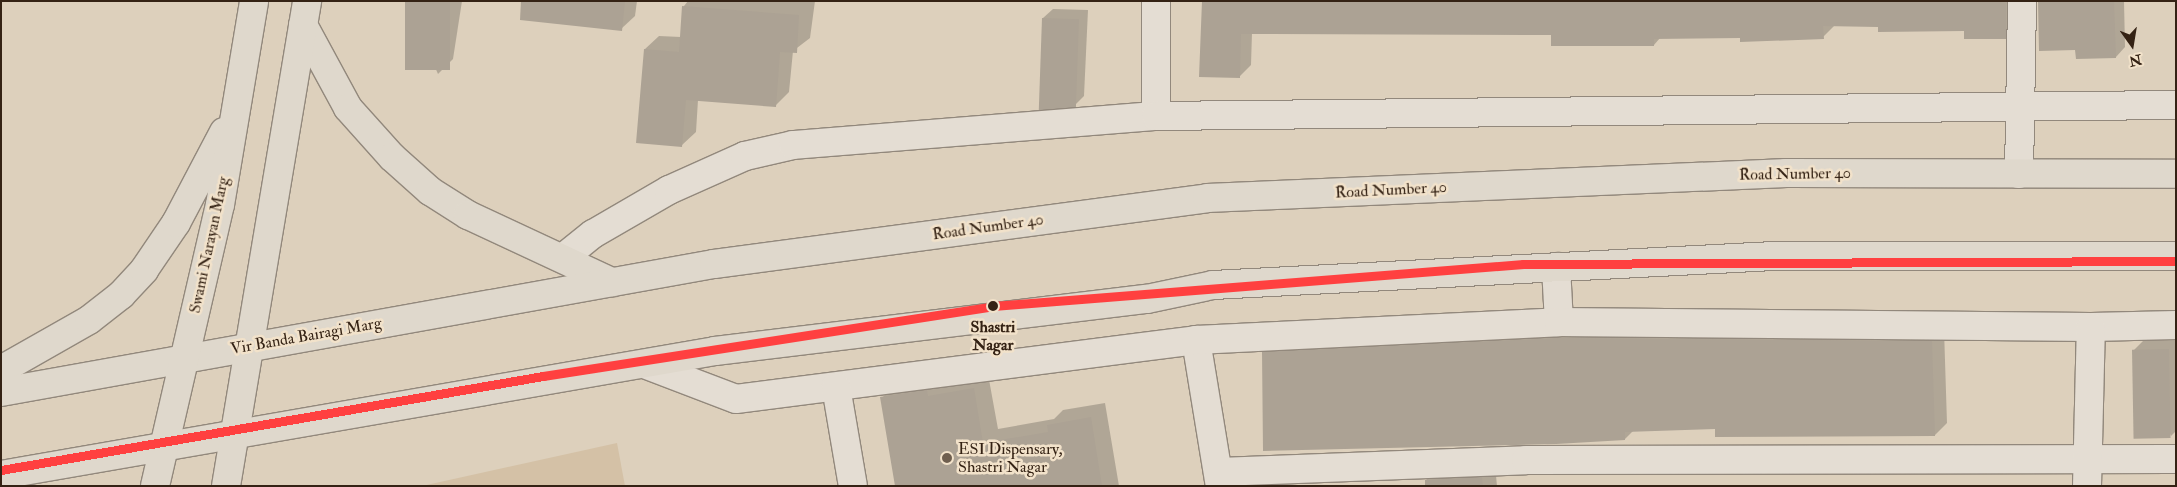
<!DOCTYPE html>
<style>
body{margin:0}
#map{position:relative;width:2177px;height:487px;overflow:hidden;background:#ddd0bc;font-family:"IM FELL Double Pica",serif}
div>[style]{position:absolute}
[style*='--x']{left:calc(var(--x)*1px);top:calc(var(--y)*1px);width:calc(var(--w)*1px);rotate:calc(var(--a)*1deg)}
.green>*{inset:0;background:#d4c1a6}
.shadow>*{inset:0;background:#0003}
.building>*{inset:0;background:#aca294;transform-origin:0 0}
.roads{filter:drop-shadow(1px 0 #92887c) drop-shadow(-1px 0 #92887c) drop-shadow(0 1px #92887c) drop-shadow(0 -1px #92887c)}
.minor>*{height:28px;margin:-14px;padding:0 14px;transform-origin:14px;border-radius:14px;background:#e4ddd3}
.major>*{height:28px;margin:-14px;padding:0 14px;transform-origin:14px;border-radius:14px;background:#dfd8cc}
.metro-1>*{height:9px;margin:-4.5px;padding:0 4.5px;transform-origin:4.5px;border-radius:4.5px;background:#ff4040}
.dots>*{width:14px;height:14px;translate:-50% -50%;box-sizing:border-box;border:2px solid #f2e2ca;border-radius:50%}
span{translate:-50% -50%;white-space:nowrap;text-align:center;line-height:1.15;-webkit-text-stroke:5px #f2e2ca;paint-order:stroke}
.street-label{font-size:16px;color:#342214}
.stop-label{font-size:16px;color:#342214;font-weight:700}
.poi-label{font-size:16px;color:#342214}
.left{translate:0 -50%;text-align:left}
.frame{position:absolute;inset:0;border:2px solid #342214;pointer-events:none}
.north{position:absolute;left:2107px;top:20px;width:50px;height:50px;-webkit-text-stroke:4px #f2e2ca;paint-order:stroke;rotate:167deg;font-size:14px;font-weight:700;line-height:20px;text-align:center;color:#342214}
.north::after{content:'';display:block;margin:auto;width:18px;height:22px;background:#342214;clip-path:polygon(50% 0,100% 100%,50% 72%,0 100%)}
</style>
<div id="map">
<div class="green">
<i style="clip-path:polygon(617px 443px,625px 486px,422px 486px)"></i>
</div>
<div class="shadow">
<i style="clip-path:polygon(406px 1px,462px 1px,453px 59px,438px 74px)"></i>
<i style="clip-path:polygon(522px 1px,637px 1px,635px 16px,621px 29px)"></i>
<i style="clip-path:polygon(688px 1px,815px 1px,810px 38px,793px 51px,789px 92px,775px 106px,698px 100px,696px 132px,682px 145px,645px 49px,659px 36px,681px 37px,684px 6px)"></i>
<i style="clip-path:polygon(1203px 1px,2018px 1px,2017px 25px,2005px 37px,1965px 29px,1835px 25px,1823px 37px,1660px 38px,1654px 45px,1552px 34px,1252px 33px,1251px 65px,1239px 77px)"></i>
<i style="clip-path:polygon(2041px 1px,2124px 1px,2125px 47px,2116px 57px,2077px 49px)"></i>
<i style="clip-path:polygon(1053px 9px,1088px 10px,1084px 96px,1074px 106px,1043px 18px)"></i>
<i style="clip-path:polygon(1572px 326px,1944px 329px,1947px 423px,1935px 435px,1716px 428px,1633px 431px,1625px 439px,1264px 353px,1276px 341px)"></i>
<i style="clip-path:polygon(2176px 340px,2176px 431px,2171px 436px,2133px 351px,2143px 341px)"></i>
<i style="clip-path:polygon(988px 374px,998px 429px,1054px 419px,1063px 410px,1105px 403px,1119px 486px,896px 486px,882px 398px,896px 383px)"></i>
<i style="clip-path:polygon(1495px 465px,1497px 486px,1427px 486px,1426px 480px,1439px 467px)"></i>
</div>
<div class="building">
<i style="left:405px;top:1px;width:45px;height:69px"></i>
<i style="clip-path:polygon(521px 1px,625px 1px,622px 31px,520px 20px)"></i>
<i style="clip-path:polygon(1202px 1px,1992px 1px,2006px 3px,2006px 39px,1964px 39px,1964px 31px,1878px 32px,1878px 27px,1823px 26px,1824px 39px,1740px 42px,1740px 38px,1654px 39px,1654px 46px,1551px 46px,1551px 35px,1241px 34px,1240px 78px,1199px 77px)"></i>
<i style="clip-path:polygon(2114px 1px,2116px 58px,2076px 59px,2075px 50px,2039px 51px,2038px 2px)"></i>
<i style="clip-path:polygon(682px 6px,799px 15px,797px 53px,780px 52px,776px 107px,686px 100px,682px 147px,636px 143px,644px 49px,679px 52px)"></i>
<i style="left:1042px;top:18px;width:37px;height:92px;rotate:2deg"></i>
<i style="clip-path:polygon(1559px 338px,1932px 341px,1935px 436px,1715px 437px,1715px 429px,1625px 432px,1625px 440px,1556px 444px,1263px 451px,1262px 352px)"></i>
<i style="left:2169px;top:349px;width:89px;height:37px;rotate:89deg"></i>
<i style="clip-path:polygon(974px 388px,983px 443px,1048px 432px,1047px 425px,1091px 417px,1102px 486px,895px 486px,880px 397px,927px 390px,928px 396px)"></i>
<i style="clip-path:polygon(1482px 477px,1483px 486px,1425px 486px,1425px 480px)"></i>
</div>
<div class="roads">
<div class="minor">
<i style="--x:1156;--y:1;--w:115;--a:90"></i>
<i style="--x:2019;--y:174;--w:173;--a:-89"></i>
<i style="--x:563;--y:258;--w:38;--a:-39"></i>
<i style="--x:593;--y:234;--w:88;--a:-30.1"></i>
<i style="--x:669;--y:190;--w:83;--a:-24.1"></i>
<i style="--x:745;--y:156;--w:49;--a:-12.9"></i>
<i style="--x:793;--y:145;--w:364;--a:-4.6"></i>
<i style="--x:1156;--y:116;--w:1020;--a:-0.62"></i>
<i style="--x:1556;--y:267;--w:55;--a:86.9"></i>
<i style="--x:1196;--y:340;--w:148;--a:80.7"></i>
<i style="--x:644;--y:364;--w:98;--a:20.8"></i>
<i style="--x:736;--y:399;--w:464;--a:-7.3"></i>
<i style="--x:1196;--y:340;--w:363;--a:-2.8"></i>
<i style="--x:1559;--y:322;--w:532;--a:0.54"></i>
<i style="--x:2091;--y:327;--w:85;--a:-1.3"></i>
<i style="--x:836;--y:387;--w:100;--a:80.3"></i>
<i style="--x:1219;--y:472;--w:307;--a:-2.2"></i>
<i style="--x:1526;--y:460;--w:650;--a:-0.09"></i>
<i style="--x:2087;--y:486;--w:159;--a:-88.6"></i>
</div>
<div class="major">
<i style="--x:303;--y:25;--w:94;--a:61.5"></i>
<i style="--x:348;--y:108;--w:66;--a:48.1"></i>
<i style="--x:392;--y:157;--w:51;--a:41.8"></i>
<i style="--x:430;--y:191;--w:45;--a:32.3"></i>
<i style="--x:468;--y:215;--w:159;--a:25"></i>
<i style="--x:1;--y:370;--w:101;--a:-29.6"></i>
<i style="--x:89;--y:320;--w:41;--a:-38"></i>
<i style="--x:121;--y:295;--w:34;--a:-47"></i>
<i style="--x:144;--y:270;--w:57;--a:-55.8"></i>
<i style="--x:176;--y:223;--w:103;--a:-62.2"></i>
<i style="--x:1;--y:392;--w:724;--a:-10.18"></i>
<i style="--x:714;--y:264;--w:497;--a:-7.6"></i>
<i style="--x:1207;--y:198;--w:580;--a:-2.47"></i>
<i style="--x:1786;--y:173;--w:390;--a:0.1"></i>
<i style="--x:1;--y:475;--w:725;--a:-9.85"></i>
<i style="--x:715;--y:351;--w:435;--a:-6.9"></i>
<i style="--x:1147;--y:299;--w:67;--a:-12"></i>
<i style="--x:1213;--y:285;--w:561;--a:-2.96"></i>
<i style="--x:1773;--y:256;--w:403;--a:0"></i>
<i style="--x:155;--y:486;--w:288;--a:-77"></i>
<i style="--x:220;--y:205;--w:207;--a:-80.5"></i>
<i style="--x:226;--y:486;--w:492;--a:-80.5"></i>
</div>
</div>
<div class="metro-1">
<i style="--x:1;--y:470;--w:550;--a:-9.84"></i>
<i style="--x:543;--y:376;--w:455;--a:-8.8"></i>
<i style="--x:993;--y:306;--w:532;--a:-4.53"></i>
<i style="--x:1523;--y:264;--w:653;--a:-0.26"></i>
</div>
<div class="dots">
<i style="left:993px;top:306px;background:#342214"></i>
<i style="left:947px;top:458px;background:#6f5f4f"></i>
</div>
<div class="street-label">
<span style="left:1795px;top:174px;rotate:-1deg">Road Number 40</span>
<span style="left:1391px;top:190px;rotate:-3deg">Road Number 40</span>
<span style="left:988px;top:227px;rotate:-8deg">Road Number 40</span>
<span style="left:209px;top:245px;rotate:-78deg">Swami Narayan Marg</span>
<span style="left:306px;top:336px;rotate:-10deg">Vir Banda Bairagi Marg</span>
</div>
<div class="stop-label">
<span style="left:993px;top:336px">Shastri<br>Nagar</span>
</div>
<div class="poi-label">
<span class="left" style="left:958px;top:458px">ESI Dispensary,<br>Shastri Nagar</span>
</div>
<div class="frame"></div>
<div class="north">N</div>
</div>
